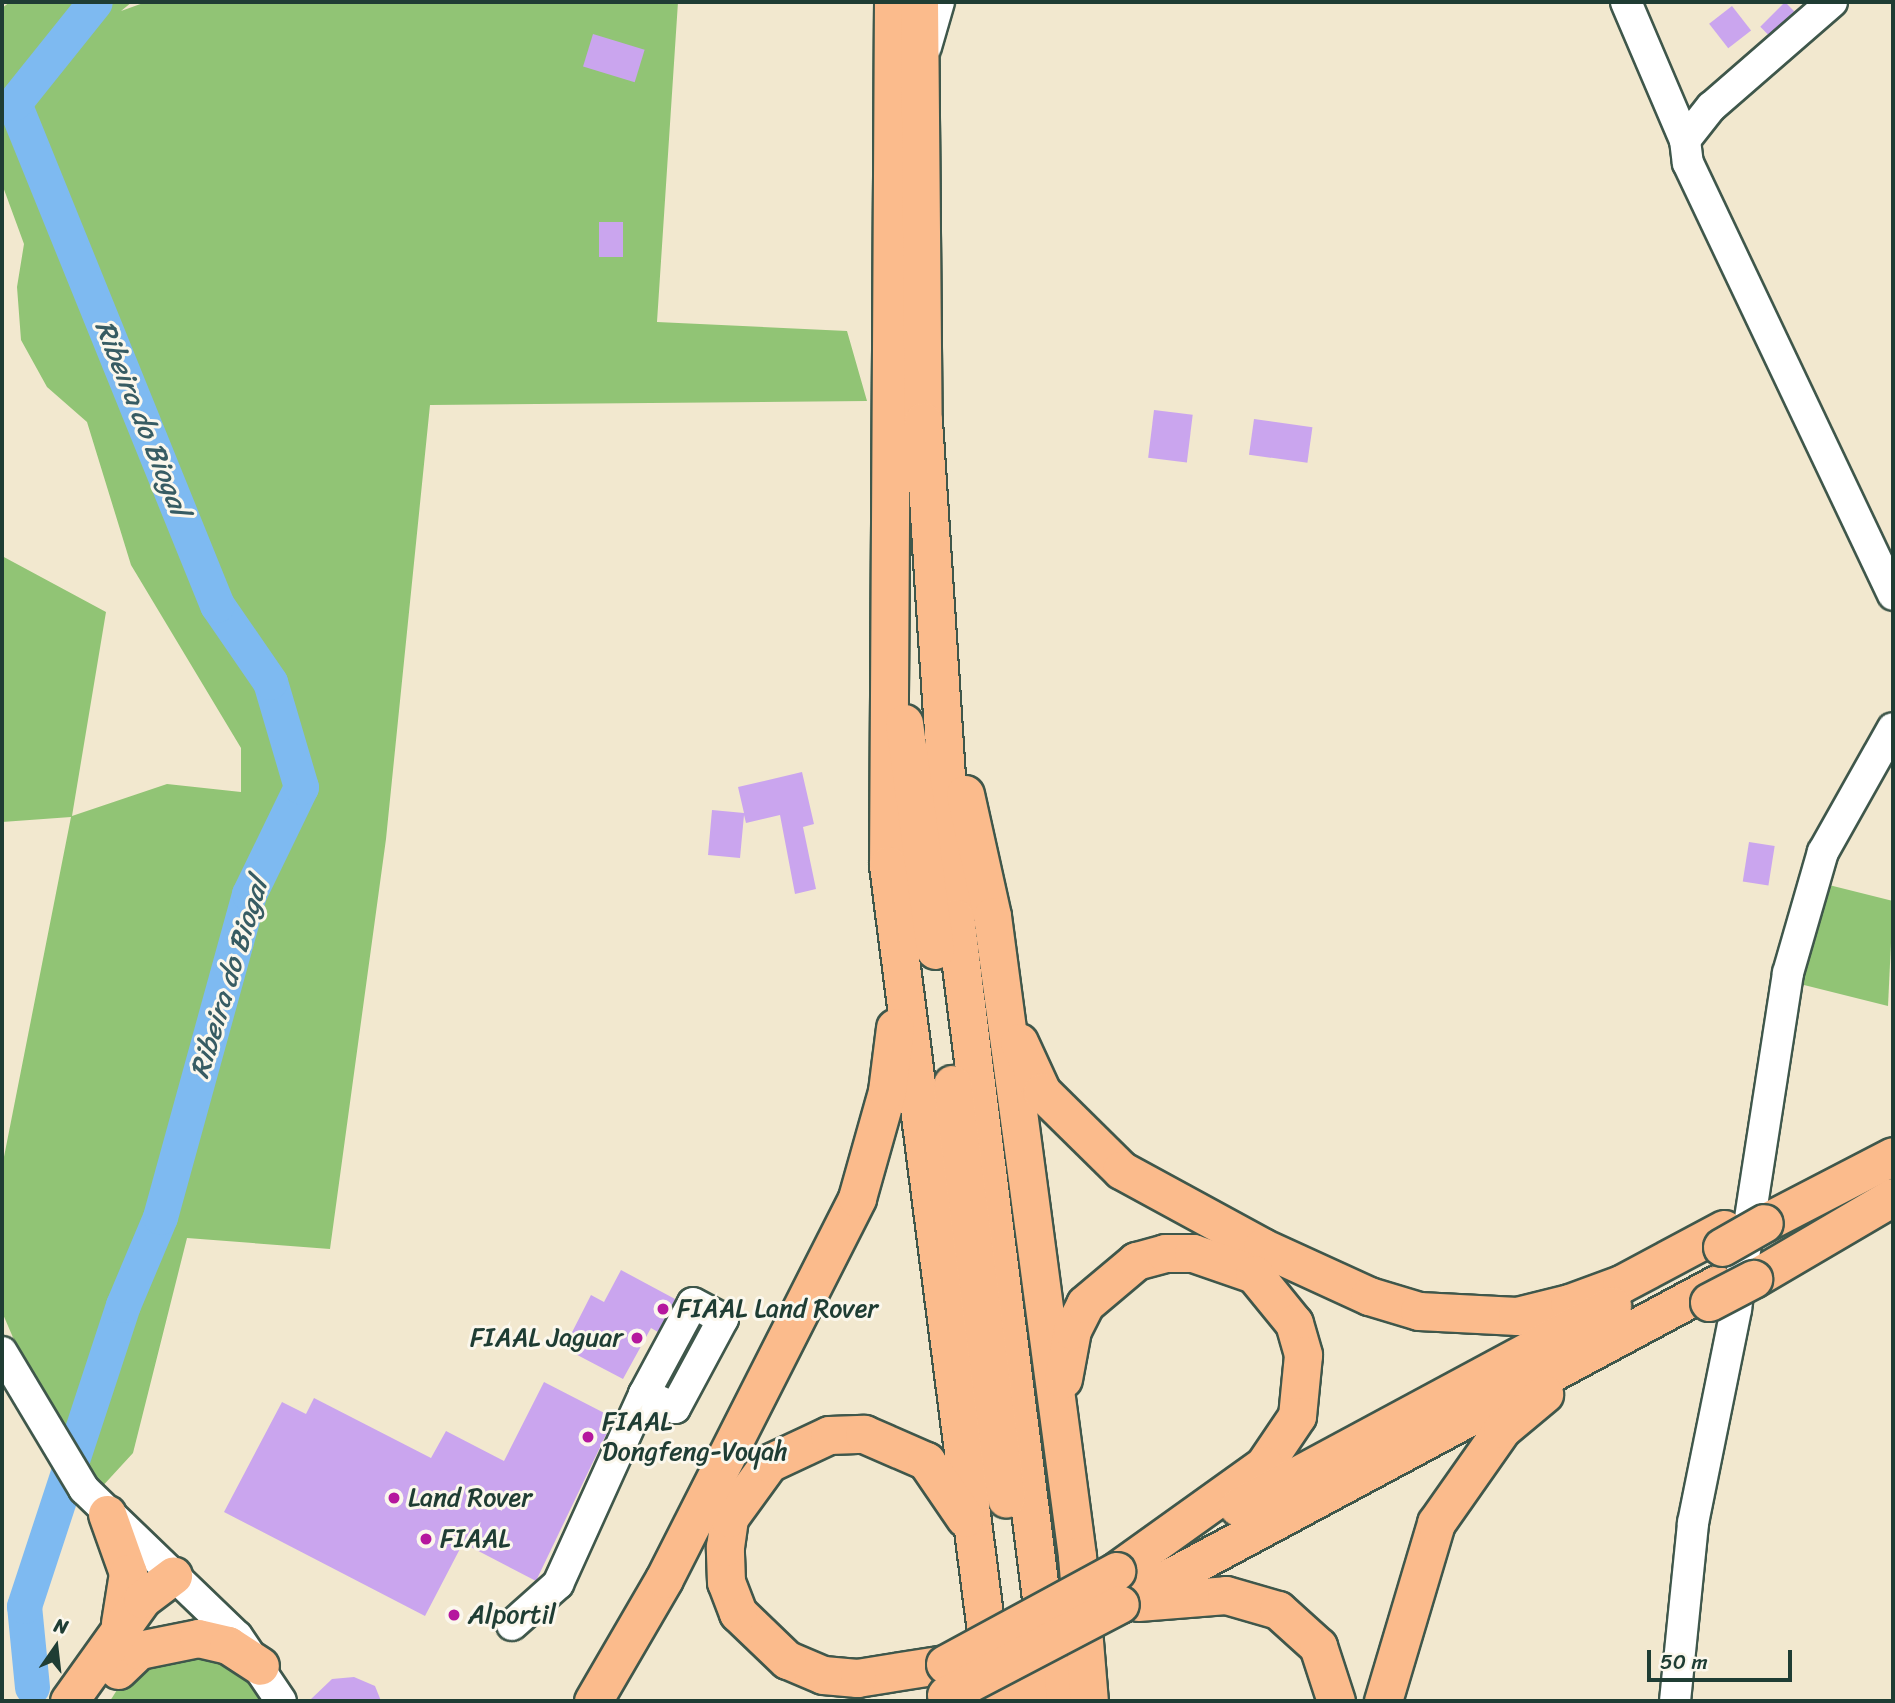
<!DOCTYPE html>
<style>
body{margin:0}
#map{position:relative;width:1895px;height:1703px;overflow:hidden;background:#f2e8cf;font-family:Sriracha,sans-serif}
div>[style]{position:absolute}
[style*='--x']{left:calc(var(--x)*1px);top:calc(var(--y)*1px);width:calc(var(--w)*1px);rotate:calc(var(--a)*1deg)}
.green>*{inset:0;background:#91c475}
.stream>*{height:6px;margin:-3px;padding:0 3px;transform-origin:3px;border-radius:3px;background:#7ebaf1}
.river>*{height:35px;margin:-17.5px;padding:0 17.5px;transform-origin:17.5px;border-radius:17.5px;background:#7ebaf1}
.building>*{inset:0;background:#caa5ee;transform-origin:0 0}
.roads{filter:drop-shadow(2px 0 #3f574b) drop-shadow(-2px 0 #3f574b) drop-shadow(0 2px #3f574b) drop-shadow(0 -2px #3f574b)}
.minor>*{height:30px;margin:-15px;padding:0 15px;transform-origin:15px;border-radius:15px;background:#fff}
.major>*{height:37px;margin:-18.5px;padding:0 18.5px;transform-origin:18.5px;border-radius:18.5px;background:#fbbb8c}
.bridges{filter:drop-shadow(2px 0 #3f574b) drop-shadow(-2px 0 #3f574b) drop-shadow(0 2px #3f574b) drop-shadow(0 -2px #3f574b)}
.major-bridge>*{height:37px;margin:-18.5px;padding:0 18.5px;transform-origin:18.5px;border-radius:18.5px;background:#fbbb8c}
.dots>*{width:19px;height:19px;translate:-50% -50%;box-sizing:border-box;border:4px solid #fbf7ec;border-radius:50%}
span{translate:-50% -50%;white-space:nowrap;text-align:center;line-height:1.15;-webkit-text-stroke:6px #fbf7ec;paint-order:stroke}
.poi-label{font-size:26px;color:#1f3d34}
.left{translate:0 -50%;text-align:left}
.right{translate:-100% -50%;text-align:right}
.water-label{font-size:28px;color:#375c63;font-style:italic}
.frame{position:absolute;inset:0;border:4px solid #1f3d34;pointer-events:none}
.north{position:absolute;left:21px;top:1612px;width:70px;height:70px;-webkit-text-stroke:5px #fbf7ec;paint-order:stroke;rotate:14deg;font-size:19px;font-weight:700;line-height:28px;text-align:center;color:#1f3d34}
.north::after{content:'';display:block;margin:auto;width:24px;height:32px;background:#1f3d34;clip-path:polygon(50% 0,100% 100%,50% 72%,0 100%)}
.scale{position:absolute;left:1647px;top:1650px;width:145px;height:32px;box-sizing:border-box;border:4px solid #1f3d34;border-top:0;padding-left:9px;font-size:21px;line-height:24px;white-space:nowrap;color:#1f3d34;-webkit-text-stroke:5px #fbf7ec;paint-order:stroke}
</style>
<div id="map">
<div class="green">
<i style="clip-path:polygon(10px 2px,132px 2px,121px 11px,146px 2px,678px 2px,657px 322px,847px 331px,867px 401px,430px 405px,386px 839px,330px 1249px,187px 1238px,133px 1453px,99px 1490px,46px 1414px,2px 1312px,2px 1167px,71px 817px,2px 822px,2px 556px,106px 612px,72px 816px,167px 784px,241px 792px,241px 748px,131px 565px,87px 422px,47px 387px,21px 340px,17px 287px,24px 244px,2px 184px,2px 8px)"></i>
<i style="clip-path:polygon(1821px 883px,1893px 901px,1888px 1006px,1796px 983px)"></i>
<i style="clip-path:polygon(194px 1648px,236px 1662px,265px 1701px,110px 1701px,129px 1671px)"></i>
</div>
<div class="stream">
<i style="--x:2;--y:100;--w:12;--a:14"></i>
</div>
<div class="river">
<i style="--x:32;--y:1687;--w:81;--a:-95.6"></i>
<i style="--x:24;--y:1606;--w:317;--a:-71.8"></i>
<i style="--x:123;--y:1305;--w:95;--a:-67.2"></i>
<i style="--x:160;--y:1217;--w:335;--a:-74.6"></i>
<i style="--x:249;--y:894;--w:119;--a:-64.1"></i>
<i style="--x:301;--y:787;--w:109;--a:-106.4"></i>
<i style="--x:270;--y:682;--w:93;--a:-124.5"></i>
<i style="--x:217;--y:605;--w:541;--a:-112.02"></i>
<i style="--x:14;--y:103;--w:129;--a:-51.3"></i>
</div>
<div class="building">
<i style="left:1785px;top:2px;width:13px;height:35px;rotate:45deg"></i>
<i style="left:1732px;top:6px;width:31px;height:29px;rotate:52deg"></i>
<i style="left:593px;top:34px;width:54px;height:34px;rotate:17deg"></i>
<i style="left:599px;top:222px;width:24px;height:35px"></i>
<i style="left:1154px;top:410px;width:39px;height:48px;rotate:7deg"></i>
<i style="left:1254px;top:419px;width:59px;height:36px;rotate:8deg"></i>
<i style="clip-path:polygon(802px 772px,814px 824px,803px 827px,816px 889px,795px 894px,780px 815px,746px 823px,744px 815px,740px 858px,708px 855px,712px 810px,744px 813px,738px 787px)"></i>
<i style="left:1749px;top:842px;width:26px;height:40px;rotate:9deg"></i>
<i style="clip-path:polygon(621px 1270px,675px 1299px,658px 1332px,651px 1328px,623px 1379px,564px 1348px,591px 1295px,604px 1302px)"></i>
<i style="clip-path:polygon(544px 1382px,614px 1418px,536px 1581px,463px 1543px,425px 1616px,224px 1512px,282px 1402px,306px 1414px,314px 1398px,431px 1458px,446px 1431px,504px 1461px)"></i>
<i style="clip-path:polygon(354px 1677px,375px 1686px,381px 1701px,309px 1701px,332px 1679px)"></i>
</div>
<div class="roads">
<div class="minor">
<i style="--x:1626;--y:2;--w:150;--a:66.9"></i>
<i style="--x:1832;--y:2;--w:160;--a:139"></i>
<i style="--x:1711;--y:107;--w:42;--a:128.2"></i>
<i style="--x:1685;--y:140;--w:23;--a:83"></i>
<i style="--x:1688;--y:163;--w:478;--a:64.6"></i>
<i style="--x:926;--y:47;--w:47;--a:-73.9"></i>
<i style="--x:2;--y:1352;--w:160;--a:59.1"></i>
<i style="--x:84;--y:1489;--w:212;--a:43.9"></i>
<i style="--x:237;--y:1636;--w:78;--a:55.9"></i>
<i style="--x:512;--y:1625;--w:62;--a:-41.7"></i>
<i style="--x:558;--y:1584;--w:209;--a:-65.6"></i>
<i style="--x:644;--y:1394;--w:103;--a:-61.7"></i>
<i style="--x:693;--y:1303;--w:34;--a:28"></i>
<i style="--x:723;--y:1319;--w:101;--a:118.3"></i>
<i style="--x:675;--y:1408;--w:34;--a:-156"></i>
<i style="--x:1675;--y:1701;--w:179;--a:-84.2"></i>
<i style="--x:1693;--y:1523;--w:218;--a:-78.6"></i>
<i style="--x:1736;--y:1309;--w:340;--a:-81.2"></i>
<i style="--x:1788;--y:973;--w:126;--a:-73.9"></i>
<i style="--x:1823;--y:852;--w:142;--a:-60.6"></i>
</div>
<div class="major">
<i style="--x:893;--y:2;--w:863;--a:90.33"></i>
<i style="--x:888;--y:865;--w:843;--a:82.71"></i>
<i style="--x:919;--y:2;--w:419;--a:89.5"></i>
<i style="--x:923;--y:421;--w:498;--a:86.3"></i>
<i style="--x:955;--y:918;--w:789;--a:82.79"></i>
<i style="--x:904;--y:723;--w:229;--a:82.2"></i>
<i style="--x:965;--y:794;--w:125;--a:77.5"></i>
<i style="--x:992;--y:916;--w:646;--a:82.43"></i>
<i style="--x:1077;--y:1556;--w:145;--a:85.3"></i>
<i style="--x:1019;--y:1042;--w:55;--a:65.3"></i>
<i style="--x:1042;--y:1092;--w:111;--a:44.6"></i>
<i style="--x:1121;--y:1170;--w:161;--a:28.6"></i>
<i style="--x:1262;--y:1247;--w:118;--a:24.6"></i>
<i style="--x:1369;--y:1296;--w:52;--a:16.7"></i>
<i style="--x:1419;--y:1311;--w:98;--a:2.9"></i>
<i style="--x:1517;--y:1316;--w:54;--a:-14"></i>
<i style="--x:1569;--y:1303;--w:55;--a:-20.1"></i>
<i style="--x:1621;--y:1284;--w:117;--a:-28.1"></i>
<i style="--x:952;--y:1084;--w:418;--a:82.6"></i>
<i style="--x:1764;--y:1223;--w:145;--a:-27.4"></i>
<i style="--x:1753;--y:1279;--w:162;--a:-30.4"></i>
<i style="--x:1063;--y:1379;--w:50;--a:-79.6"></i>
<i style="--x:1072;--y:1330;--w:29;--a:-63"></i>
<i style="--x:1085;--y:1304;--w:67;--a:-40.1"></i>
<i style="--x:1136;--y:1261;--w:30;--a:-15"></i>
<i style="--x:1165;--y:1253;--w:28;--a:0"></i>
<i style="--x:1193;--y:1253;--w:65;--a:19"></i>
<i style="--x:1254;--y:1274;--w:63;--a:50.8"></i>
<i style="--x:1294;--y:1323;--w:33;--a:74"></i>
<i style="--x:1303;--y:1355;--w:61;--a:95.6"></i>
<i style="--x:1297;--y:1416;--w:59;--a:124"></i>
<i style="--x:1264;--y:1465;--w:182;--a:144.4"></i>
<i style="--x:1238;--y:1507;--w:425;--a:-28.3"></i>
<i style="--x:107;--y:1514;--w:63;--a:70.4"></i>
<i style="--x:128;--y:1573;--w:51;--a:99.1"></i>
<i style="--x:1138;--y:1602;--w:88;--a:-4.5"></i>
<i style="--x:1226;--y:1595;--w:54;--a:16.1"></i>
<i style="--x:1278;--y:1610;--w:54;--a:42"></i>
<i style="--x:1318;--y:1646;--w:58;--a:71.9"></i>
<i style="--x:1120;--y:1604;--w:677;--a:-28.19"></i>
<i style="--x:1022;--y:1625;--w:76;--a:85.5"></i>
<i style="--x:945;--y:1664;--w:89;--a:171"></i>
<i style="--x:857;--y:1678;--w:34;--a:-175"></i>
<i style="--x:823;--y:1675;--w:39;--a:-157"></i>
<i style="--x:787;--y:1660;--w:68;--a:-136.2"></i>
<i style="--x:738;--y:1613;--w:33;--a:-111"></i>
<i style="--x:726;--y:1582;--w:35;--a:-92"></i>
<i style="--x:725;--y:1547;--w:29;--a:-82"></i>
<i style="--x:729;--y:1518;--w:68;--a:-54"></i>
<i style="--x:769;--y:1463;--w:66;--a:-25"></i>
<i style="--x:829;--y:1435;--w:35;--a:-2"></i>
<i style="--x:864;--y:1434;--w:68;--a:23.5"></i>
<i style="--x:926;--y:1461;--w:69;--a:55.6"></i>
<i style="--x:118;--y:1670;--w:29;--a:-44"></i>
<i style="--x:139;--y:1650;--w:60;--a:-11.5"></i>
<i style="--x:198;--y:1638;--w:31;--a:13"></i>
<i style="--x:228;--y:1645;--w:38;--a:33"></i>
<i style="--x:69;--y:1701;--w:125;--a:-54.4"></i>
<i style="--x:142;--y:1599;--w:39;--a:-37"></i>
<i style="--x:593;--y:1701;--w:141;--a:-59.8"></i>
<i style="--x:664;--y:1579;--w:427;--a:-63.1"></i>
<i style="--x:857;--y:1198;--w:111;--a:-74.3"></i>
<i style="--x:887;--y:1091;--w:64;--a:-82.8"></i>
<i style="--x:1383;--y:1701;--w:186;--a:-73.4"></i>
<i style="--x:1436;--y:1523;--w:115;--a:-54.9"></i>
<i style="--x:1502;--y:1429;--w:55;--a:-39.8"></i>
</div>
</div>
<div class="bridges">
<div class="major-bridge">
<i style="--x:1722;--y:1247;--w:48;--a:-29.7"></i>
<i style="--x:1709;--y:1302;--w:50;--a:-27.6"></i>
<i style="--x:945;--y:1664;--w:195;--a:-28.5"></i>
<i style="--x:946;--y:1695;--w:196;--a:-27.6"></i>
</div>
</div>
<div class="dots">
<i style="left:663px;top:1309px;background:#b5179e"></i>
<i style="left:637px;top:1338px;background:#b5179e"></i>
<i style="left:588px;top:1437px;background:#b5179e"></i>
<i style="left:394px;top:1498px;background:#b5179e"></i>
<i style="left:426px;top:1539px;background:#b5179e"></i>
<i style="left:454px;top:1615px;background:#b5179e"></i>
</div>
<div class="poi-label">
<span class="left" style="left:677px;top:1309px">FIAAL Land Rover</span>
<span class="right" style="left:623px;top:1338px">FIAAL Jaguar</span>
<span class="left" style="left:602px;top:1437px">FIAAL<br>Dongfeng-Voyah</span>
<span class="left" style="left:408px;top:1498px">Land Rover</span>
<span class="left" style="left:440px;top:1539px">FIAAL</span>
<span class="left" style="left:468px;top:1615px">Alportil</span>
</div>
<div class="water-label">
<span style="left:142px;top:418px;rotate:68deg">Ribeira do Biogal</span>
<span style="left:229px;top:978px;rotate:-73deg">Ribeira do Biogal</span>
</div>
<div class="frame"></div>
<div class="north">N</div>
<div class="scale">50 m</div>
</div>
